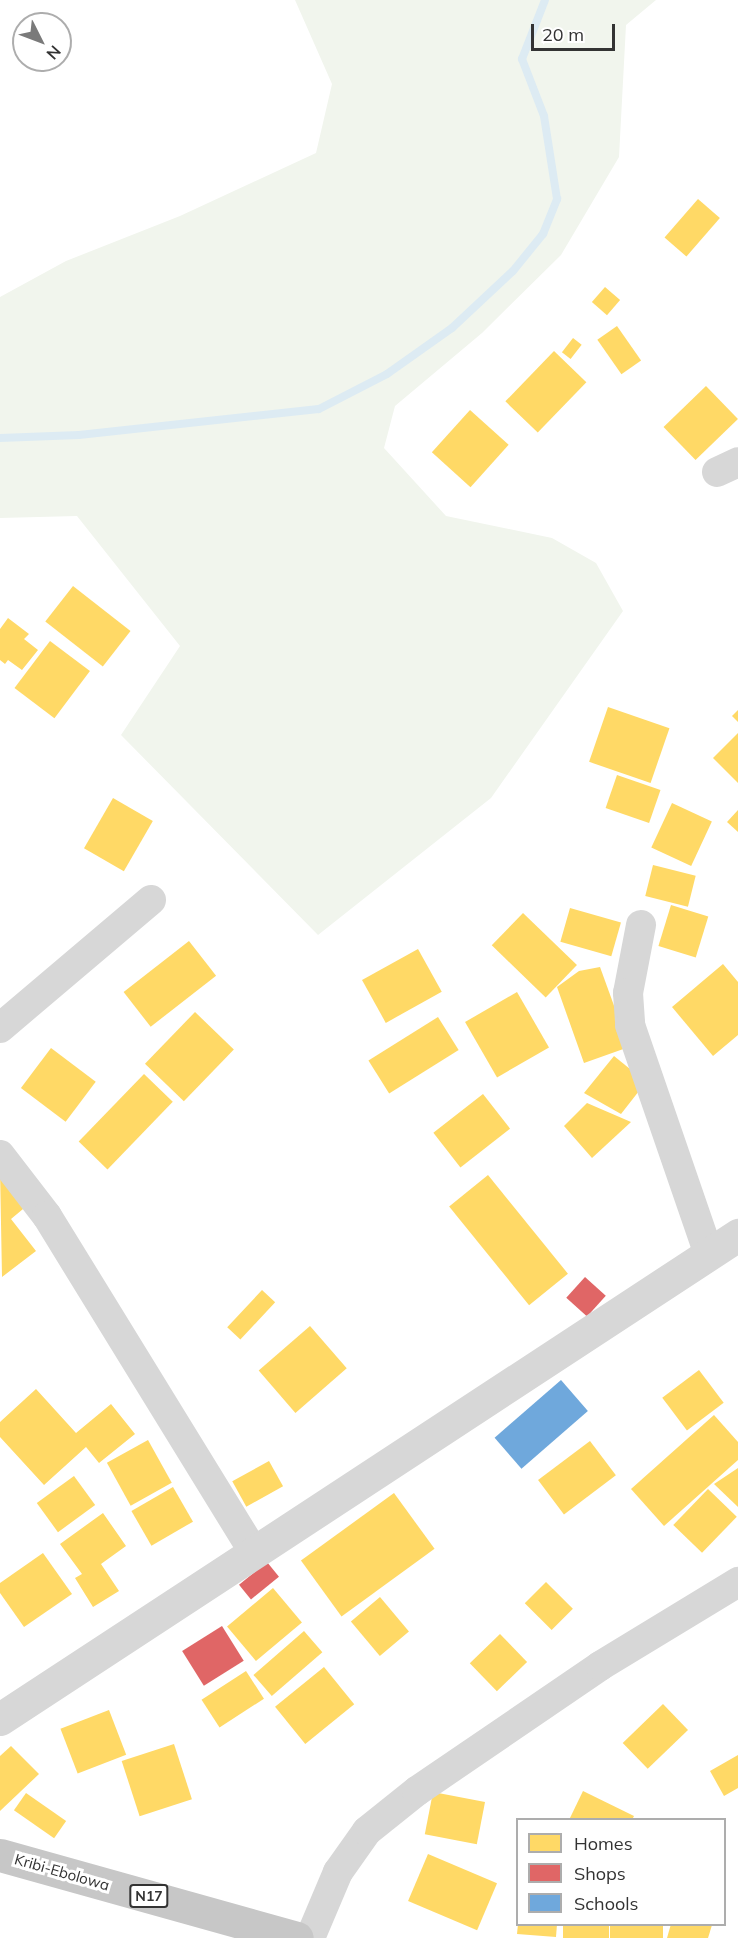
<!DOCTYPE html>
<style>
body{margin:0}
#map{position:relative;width:738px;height:1938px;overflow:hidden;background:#fff;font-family:Mulish,sans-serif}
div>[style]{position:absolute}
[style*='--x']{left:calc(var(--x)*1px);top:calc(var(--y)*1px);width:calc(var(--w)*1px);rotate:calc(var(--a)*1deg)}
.green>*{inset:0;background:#f1f5ed}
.homes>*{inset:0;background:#ffd966;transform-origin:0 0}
.shops>*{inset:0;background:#e06666;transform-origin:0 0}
.schools>*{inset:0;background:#6fa8dc;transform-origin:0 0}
.stream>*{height:8px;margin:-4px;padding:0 4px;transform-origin:4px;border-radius:4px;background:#ddebf3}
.minor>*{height:30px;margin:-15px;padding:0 15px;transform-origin:15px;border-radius:15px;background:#d7d7d7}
.tertiary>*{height:33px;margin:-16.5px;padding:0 16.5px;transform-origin:16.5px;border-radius:16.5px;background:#d7d7d7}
.trunk>*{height:33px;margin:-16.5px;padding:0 16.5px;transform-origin:16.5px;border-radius:16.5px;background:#c7c7c7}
span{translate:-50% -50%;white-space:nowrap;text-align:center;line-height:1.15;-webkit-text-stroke:6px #fff;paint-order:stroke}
.shield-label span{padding:2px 4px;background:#fff;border:2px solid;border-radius:4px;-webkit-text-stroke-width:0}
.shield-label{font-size:14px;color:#333;font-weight:700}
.street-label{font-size:15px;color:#333}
.legend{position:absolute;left:516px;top:1818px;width:210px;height:108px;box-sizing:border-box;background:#fff;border:2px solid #adadad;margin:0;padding:8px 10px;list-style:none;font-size:18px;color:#333}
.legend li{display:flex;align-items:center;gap:12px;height:30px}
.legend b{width:30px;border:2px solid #adadad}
.north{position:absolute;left:12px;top:12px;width:60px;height:60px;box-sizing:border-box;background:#fff;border:2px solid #adadad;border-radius:50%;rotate:132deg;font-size:16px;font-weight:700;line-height:24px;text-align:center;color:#333}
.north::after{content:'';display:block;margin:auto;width:21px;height:27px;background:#7a7a7a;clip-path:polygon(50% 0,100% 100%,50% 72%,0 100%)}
.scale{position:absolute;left:531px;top:24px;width:84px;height:27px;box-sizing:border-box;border:3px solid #333;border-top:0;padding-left:8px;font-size:18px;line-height:21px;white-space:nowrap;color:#333;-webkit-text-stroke:4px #fff;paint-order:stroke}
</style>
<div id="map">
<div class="green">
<i style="clip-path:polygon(295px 0,656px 0,626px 25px,619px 157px,561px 255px,482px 333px,395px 406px,384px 448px,446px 516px,552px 538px,596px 563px,623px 611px,491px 798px,318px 935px,121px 735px,180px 646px,77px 516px,0 518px,0 297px,66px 261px,180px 216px,316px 153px,332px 84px)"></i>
</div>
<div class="homes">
<i style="left:698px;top:199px;width:29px;height:51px;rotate:41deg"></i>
<i style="left:605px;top:287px;width:20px;height:20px;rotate:41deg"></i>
<i style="left:617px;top:326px;width:42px;height:24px;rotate:55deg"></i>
<i style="left:573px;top:338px;width:11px;height:18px;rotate:38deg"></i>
<i style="left:554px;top:351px;width:45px;height:70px;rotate:44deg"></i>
<i style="left:706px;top:386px;width:46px;height:59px;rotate:46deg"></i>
<i style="left:470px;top:410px;width:52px;height:57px;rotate:42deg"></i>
<i style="left:73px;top:586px;width:73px;height:45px;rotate:38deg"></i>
<i style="clip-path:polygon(8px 618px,29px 634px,24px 639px,38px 650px,22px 670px,8px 660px,5px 664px,0 660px,0 629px)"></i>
<i style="left:50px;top:641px;width:50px;height:59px;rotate:37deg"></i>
<i style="left:608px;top:707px;width:65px;height:58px;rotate:19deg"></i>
<i style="clip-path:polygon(738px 710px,738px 722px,732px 716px)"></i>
<i style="clip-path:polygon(738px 733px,738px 783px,713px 758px)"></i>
<i style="left:617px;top:775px;width:46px;height:35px;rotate:19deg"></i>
<i style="left:113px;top:798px;width:46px;height:58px;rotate:30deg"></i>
<i style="left:672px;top:803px;width:44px;height:49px;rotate:25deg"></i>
<i style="clip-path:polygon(738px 810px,738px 832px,727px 822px)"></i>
<i style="left:653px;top:865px;width:44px;height:32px;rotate:14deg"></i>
<i style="left:671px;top:905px;width:39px;height:43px;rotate:17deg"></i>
<i style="left:570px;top:908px;width:53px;height:35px;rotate:16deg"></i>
<i style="left:523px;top:913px;width:75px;height:45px;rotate:44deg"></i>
<i style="left:189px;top:941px;width:44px;height:83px;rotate:52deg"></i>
<i style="left:418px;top:949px;width:49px;height:64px;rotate:61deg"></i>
<i style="clip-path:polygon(723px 964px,738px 982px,738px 1035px,713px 1056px,672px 1007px)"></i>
<i style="clip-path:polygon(600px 967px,629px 1047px,584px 1063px,557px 987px,579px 971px)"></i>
<i style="left:517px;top:992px;width:64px;height:60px;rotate:60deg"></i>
<i style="left:195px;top:1012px;width:54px;height:72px;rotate:44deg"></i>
<i style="left:438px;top:1017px;width:39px;height:82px;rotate:58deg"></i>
<i style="left:51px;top:1048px;width:56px;height:50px;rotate:37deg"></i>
<i style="clip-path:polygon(614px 1056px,646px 1082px,621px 1114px,584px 1093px)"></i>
<i style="left:144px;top:1074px;width:40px;height:94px;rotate:44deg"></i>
<i style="left:483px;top:1094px;width:44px;height:63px;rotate:52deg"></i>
<i style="clip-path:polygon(587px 1103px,631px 1122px,592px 1158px,564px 1126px)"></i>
<i style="clip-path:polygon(0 1169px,29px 1204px,11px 1219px,36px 1251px,2px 1277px)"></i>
<i style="left:488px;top:1175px;width:127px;height:50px;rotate:51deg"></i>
<i style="left:262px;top:1290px;width:18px;height:51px;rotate:43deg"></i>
<i style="left:310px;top:1326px;width:56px;height:68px;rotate:49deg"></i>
<i style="left:699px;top:1370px;width:41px;height:46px;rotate:53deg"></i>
<i style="clip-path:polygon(36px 1389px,76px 1433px,111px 1404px,135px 1434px,99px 1463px,86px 1447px,44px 1485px,0 1437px,0 1422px)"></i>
<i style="clip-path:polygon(714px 1415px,738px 1442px,738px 1460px,664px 1526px,631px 1489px)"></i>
<i style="left:148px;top:1440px;width:49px;height:47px;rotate:61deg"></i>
<i style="left:590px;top:1441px;width:43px;height:65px;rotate:53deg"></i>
<i style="left:269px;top:1461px;width:29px;height:42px;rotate:61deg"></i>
<i style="clip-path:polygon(738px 1468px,738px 1507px,714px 1484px)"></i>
<i style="left:74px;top:1476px;width:36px;height:46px;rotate:54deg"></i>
<i style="left:173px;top:1487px;width:40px;height:48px;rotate:60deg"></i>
<i style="left:708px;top:1489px;width:40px;height:50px;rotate:44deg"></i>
<i style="left:394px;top:1493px;width:69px;height:115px;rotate:54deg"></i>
<i style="clip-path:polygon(103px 1513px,126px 1546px,101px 1564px,119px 1591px,93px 1607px,75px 1578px,82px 1574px,60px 1544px)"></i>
<i style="clip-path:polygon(43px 1553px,72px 1594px,24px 1627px,0 1593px,0 1583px)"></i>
<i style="left:546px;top:1582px;width:38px;height:30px;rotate:45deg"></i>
<i style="left:273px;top:1588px;width:45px;height:60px;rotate:50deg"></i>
<i style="left:380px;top:1597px;width:45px;height:38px;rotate:50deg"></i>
<i style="left:304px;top:1631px;width:28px;height:67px;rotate:49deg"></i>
<i style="left:500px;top:1634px;width:39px;height:42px;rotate:46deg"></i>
<i style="left:324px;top:1667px;width:48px;height:63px;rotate:51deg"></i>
<i style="left:246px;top:1671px;width:33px;height:53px;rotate:57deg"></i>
<i style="left:663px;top:1704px;width:36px;height:56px;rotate:46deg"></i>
<i style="left:109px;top:1710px;width:48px;height:52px;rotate:69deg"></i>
<i style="left:174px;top:1744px;width:58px;height:55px;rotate:72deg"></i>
<i style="clip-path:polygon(11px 1746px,39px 1774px,0 1811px,0 1756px)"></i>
<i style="clip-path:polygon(738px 1755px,738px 1788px,724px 1796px,710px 1771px)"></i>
<i style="clip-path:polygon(583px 1791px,634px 1816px,632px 1820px,569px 1820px)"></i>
<i style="left:433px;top:1792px;width:53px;height:43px;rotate:11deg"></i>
<i style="left:26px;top:1793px;width:49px;height:21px;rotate:35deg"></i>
<i style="left:428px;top:1854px;width:75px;height:51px;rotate:23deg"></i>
<i style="clip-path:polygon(518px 1924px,557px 1924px,556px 1937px,517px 1934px)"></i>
<i style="left:563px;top:1924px;width:46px;height:14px"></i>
<i style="left:610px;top:1924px;width:53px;height:14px"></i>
<i style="clip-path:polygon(671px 1924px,710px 1924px,712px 1925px,708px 1938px,667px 1938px)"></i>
</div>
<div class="shops">
<i style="left:585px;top:1277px;width:28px;height:28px;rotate:42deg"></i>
<i style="left:267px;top:1562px;width:19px;height:36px;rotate:51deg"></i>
<i style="left:222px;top:1626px;width:41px;height:47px;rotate:58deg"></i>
</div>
<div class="schools">
<i style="left:561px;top:1380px;width:41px;height:88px;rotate:49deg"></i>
</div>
<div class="stream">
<i style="--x:0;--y:438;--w:79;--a:-2.2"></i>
<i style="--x:79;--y:435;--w:241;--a:-6.2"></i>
<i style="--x:319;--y:409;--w:76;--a:-27.2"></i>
<i style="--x:387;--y:374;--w:80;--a:-35.3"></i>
<i style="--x:452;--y:328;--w:83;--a:-43.1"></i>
<i style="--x:513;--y:271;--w:48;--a:-51"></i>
<i style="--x:543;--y:234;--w:38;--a:-68"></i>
<i style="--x:557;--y:199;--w:84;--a:-98.9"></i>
<i style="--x:544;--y:116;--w:61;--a:-111.1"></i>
<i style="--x:522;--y:59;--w:63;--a:-68.7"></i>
</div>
<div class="minor">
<i style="--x:717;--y:472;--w:23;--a:-25"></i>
<i style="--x:641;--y:925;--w:69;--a:100.8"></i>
<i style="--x:628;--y:993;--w:32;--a:86"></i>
<i style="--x:630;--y:1025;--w:242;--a:71"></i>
<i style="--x:0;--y:1028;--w:198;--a:-40.3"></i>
<i style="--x:0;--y:1155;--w:77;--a:52.4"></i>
<i style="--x:47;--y:1216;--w:395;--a:58.4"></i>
<i style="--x:310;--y:1938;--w:72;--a:-67"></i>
<i style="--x:338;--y:1872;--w:50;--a:-54.7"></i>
<i style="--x:367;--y:1831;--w:64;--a:-38.7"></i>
<i style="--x:417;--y:1791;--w:222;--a:-34.3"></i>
<i style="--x:600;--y:1666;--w:162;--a:-31.3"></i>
</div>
<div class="tertiary">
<i style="--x:0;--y:1719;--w:883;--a:-33.26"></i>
</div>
<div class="trunk">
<i style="--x:0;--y:1855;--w:308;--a:15.6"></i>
</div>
<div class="shield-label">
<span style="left:149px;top:1896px">N17</span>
</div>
<div class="street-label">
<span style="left:62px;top:1872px;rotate:16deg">Kribi-Ebolowa</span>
</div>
<ul class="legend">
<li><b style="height:16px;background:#ffd966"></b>Homes</li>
<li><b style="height:16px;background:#e06666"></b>Shops</li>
<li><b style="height:16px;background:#6fa8dc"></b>Schools</li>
</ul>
<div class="north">N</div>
<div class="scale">20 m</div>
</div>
